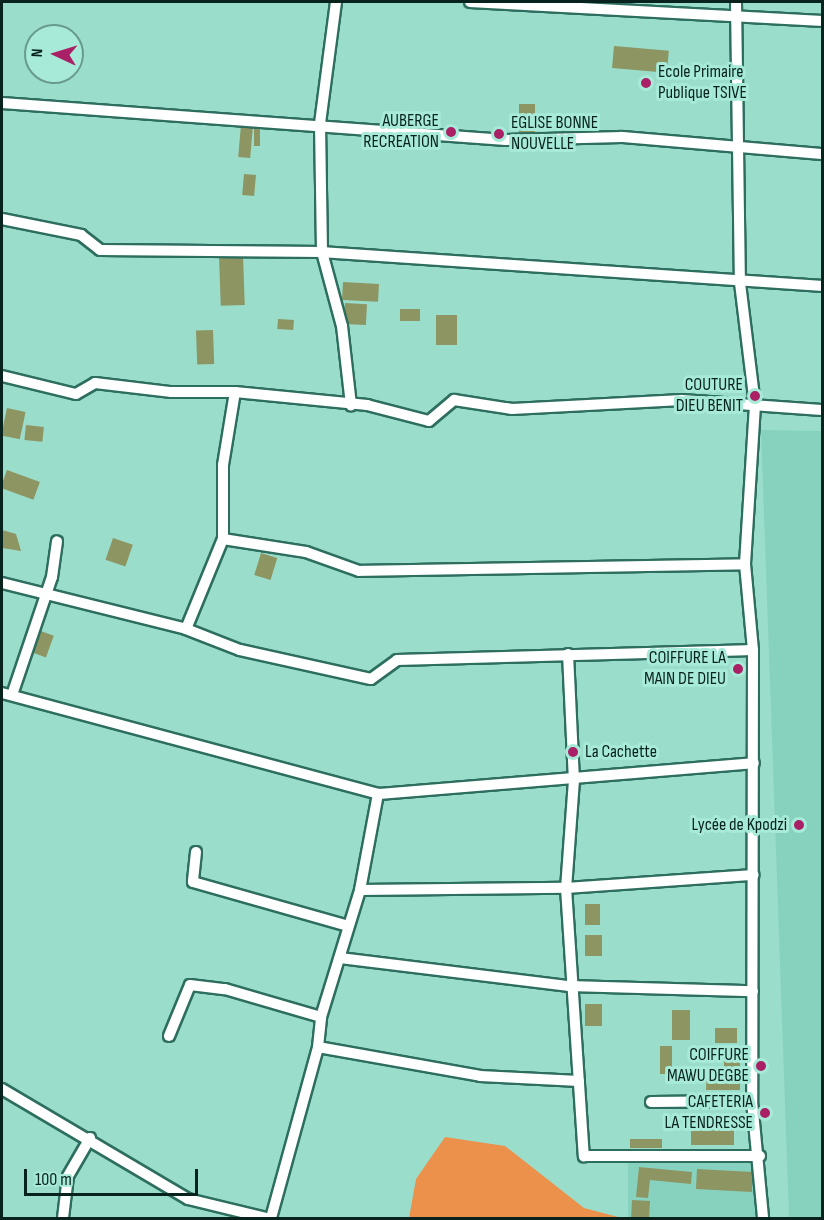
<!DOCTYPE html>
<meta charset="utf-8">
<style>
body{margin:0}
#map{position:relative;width:824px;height:1220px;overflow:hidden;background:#9bddcb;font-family:"Sofia Sans Condensed",sans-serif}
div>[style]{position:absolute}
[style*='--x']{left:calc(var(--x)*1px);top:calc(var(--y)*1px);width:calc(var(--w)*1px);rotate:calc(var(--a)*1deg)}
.built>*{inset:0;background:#87d2bf;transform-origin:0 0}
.green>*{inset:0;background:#ec914b}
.building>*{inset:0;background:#8d9563;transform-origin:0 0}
.roads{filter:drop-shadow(2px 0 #2d6e5f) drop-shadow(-2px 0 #2d6e5f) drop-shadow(0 2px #2d6e5f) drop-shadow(0 -2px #2d6e5f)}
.street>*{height:10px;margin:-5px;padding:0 5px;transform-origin:5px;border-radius:5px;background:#fff}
.dots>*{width:16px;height:16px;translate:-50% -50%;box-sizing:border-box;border:3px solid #a8ead8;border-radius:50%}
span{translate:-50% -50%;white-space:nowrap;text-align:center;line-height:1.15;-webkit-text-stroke:6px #a8ead8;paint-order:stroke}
.poi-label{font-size:18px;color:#08231d}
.left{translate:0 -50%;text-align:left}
.right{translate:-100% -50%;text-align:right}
.frame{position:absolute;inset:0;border:3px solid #08231d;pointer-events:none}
.north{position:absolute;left:24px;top:24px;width:60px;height:60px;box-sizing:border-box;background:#a8ead8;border:2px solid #689a8d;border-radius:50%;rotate:274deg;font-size:16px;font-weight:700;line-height:24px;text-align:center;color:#08231d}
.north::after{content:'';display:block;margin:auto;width:21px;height:27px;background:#a92066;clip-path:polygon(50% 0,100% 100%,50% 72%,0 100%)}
.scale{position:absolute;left:24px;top:1169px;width:174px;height:27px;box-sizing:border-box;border:3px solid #08231d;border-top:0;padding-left:8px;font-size:18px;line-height:21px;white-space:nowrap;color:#08231d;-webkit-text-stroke:4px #a8ead8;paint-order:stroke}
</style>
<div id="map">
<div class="built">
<i style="clip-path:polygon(761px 430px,822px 431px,822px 1218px,789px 1218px)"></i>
<i style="left:628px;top:1161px;width:128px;height:57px"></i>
</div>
<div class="green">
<i style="clip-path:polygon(445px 1137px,505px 1146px,584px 1208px,622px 1218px,409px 1218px,416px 1179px)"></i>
</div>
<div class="building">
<i style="left:614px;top:46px;width:55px;height:22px;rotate:5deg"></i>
<i style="left:519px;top:104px;width:16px;height:29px"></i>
<i style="left:241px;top:125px;width:12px;height:32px;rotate:5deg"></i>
<i style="left:254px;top:126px;width:6px;height:20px"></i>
<i style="left:244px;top:174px;width:12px;height:21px;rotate:5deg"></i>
<i style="left:243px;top:255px;width:50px;height:24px;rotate:88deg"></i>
<i style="left:343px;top:282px;width:36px;height:18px;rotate:3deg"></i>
<i style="left:345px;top:303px;width:22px;height:21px;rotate:3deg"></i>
<i style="left:400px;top:309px;width:20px;height:12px"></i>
<i style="left:436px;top:315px;width:21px;height:30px"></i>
<i style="left:278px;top:319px;width:16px;height:10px;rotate:4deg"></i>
<i style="left:213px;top:330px;width:34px;height:17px;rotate:88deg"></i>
<i style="left:7px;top:408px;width:19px;height:28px;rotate:12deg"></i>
<i style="left:26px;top:425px;width:18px;height:15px;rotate:6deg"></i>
<i style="left:7px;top:470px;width:35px;height:19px;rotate:20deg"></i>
<i style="clip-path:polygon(2px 530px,16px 534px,21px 551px,2px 548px)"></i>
<i style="left:113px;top:538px;width:21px;height:23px;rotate:19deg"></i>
<i style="left:261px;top:553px;width:17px;height:23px;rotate:17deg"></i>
<i style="left:35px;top:629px;width:20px;height:23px;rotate:20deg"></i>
<i style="left:585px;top:904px;width:15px;height:21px"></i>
<i style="left:585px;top:935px;width:17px;height:21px"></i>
<i style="left:585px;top:1004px;width:17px;height:22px"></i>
<i style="left:672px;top:1010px;width:18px;height:30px"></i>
<i style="left:715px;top:1028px;width:22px;height:15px"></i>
<i style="left:672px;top:1046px;width:28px;height:12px;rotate:90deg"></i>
<i style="clip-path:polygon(724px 1057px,740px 1058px,740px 1090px,706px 1090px,707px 1067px,724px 1067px)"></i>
<i style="left:691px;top:1116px;width:43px;height:29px"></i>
<i style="left:630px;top:1139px;width:32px;height:9px"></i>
<i style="clip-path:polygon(639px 1167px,692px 1172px,691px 1184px,650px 1180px,648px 1198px,636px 1197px)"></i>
<i style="left:697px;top:1169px;width:56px;height:20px;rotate:3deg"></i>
<i style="left:632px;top:1200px;width:18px;height:18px;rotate:3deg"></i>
</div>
<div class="roads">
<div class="street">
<i style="--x:336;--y:2;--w:123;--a:97.5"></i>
<i style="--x:320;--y:124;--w:128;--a:89.1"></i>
<i style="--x:322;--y:252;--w:77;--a:74.9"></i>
<i style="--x:342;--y:326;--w:80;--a:83.5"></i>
<i style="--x:470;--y:2;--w:353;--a:3.1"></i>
<i style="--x:736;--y:2;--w:281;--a:89.2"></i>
<i style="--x:740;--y:283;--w:123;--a:83"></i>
<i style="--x:755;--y:405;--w:159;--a:93.6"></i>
<i style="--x:745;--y:564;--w:86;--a:84.7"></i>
<i style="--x:753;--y:650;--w:451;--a:90.1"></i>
<i style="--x:752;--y:1101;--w:118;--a:84.6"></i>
<i style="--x:2;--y:103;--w:505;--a:4.2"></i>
<i style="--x:506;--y:140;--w:116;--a:-1.5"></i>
<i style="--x:622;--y:137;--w:201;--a:4.9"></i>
<i style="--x:2;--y:219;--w:81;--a:11.4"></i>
<i style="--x:81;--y:235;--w:24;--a:38"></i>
<i style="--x:100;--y:250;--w:222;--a:0.5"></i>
<i style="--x:322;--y:252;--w:501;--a:3.89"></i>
<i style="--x:2;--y:376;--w:76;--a:13.7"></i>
<i style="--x:76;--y:394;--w:22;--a:-30"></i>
<i style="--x:95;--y:383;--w:77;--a:6.8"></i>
<i style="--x:171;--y:392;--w:64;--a:0"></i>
<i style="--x:235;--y:392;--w:133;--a:5.6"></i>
<i style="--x:367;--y:405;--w:64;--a:14.5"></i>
<i style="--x:429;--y:421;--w:33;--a:-40"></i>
<i style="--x:454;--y:400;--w:59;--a:8.8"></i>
<i style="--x:512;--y:409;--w:170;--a:-3"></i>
<i style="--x:682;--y:400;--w:140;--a:4.1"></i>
<i style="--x:223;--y:539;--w:84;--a:8.9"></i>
<i style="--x:306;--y:552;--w:56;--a:19.7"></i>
<i style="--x:359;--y:571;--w:386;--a:-1"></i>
<i style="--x:2;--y:583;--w:190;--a:14"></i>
<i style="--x:186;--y:629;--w:58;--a:21.3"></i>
<i style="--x:240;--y:650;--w:134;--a:12.5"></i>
<i style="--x:371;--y:679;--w:32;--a:-36"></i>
<i style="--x:397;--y:660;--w:356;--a:-1.6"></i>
<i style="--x:186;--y:629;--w:97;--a:-67.7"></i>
<i style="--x:223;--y:539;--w:74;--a:-90"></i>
<i style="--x:223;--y:465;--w:74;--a:-80.7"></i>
<i style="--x:568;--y:654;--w:126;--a:87.3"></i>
<i style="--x:574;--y:780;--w:108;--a:94.2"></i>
<i style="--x:566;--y:888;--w:269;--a:86.2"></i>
<i style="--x:584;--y:1156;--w:176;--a:0"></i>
<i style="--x:2;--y:693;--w:389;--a:15"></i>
<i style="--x:378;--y:794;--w:377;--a:-4.7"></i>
<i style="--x:12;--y:695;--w:125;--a:-71.3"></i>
<i style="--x:52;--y:577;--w:36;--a:-82"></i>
<i style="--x:196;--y:852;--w:30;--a:96"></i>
<i style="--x:193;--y:882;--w:161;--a:15.8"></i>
<i style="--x:360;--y:890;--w:206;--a:-0.6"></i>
<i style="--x:566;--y:888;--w:188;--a:-4"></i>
<i style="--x:340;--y:958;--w:231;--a:7"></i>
<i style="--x:569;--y:986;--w:184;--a:1.6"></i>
<i style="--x:169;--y:1036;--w:55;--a:-67.6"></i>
<i style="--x:190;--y:985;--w:35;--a:7"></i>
<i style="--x:225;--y:989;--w:100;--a:16.3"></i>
<i style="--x:318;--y:1047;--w:165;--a:10.1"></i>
<i style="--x:480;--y:1076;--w:99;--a:2.9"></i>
<i style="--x:2;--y:1089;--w:216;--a:30.6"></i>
<i style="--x:188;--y:1199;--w:80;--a:13.7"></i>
<i style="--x:651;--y:1102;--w:101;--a:-0.6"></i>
<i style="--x:63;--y:1218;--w:42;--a:-83.2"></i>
<i style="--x:68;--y:1176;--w:44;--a:-59.9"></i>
<i style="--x:271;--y:1218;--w:177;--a:-74.6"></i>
<i style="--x:318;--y:1047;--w:30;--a:-84"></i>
<i style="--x:321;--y:1017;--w:133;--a:-72.9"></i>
<i style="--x:360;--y:890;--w:98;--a:-79.4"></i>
</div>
</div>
<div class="dots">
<i style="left:646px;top:83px;background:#a92066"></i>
<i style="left:451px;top:132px;background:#a92066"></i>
<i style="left:499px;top:134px;background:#a92066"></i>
<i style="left:755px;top:396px;background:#a92066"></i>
<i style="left:738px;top:669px;background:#a92066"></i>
<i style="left:573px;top:752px;background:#a92066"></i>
<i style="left:799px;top:825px;background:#a92066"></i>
<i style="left:761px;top:1066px;background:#a92066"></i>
<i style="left:765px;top:1113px;background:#a92066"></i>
</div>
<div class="poi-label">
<span class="left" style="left:658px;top:83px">Ecole Primaire<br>Publique TSIVE</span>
<span class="right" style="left:439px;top:132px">AUBERGE<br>RECREATION</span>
<span class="left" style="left:511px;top:134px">EGLISE BONNE<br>NOUVELLE</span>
<span class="right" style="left:743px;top:396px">COUTURE<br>DIEU BENIT</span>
<span class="right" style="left:726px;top:669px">COIFFURE LA<br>MAIN DE DIEU</span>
<span class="left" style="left:585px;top:752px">La Cachette</span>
<span class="right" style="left:787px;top:825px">Lycée de Kpodzi</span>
<span class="right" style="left:749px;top:1066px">COIFFURE<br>MAWU DEGBE</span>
<span class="right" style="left:753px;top:1113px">CAFETERIA<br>LA TENDRESSE</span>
</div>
<div class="frame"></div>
<div class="north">N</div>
<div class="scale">100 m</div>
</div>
